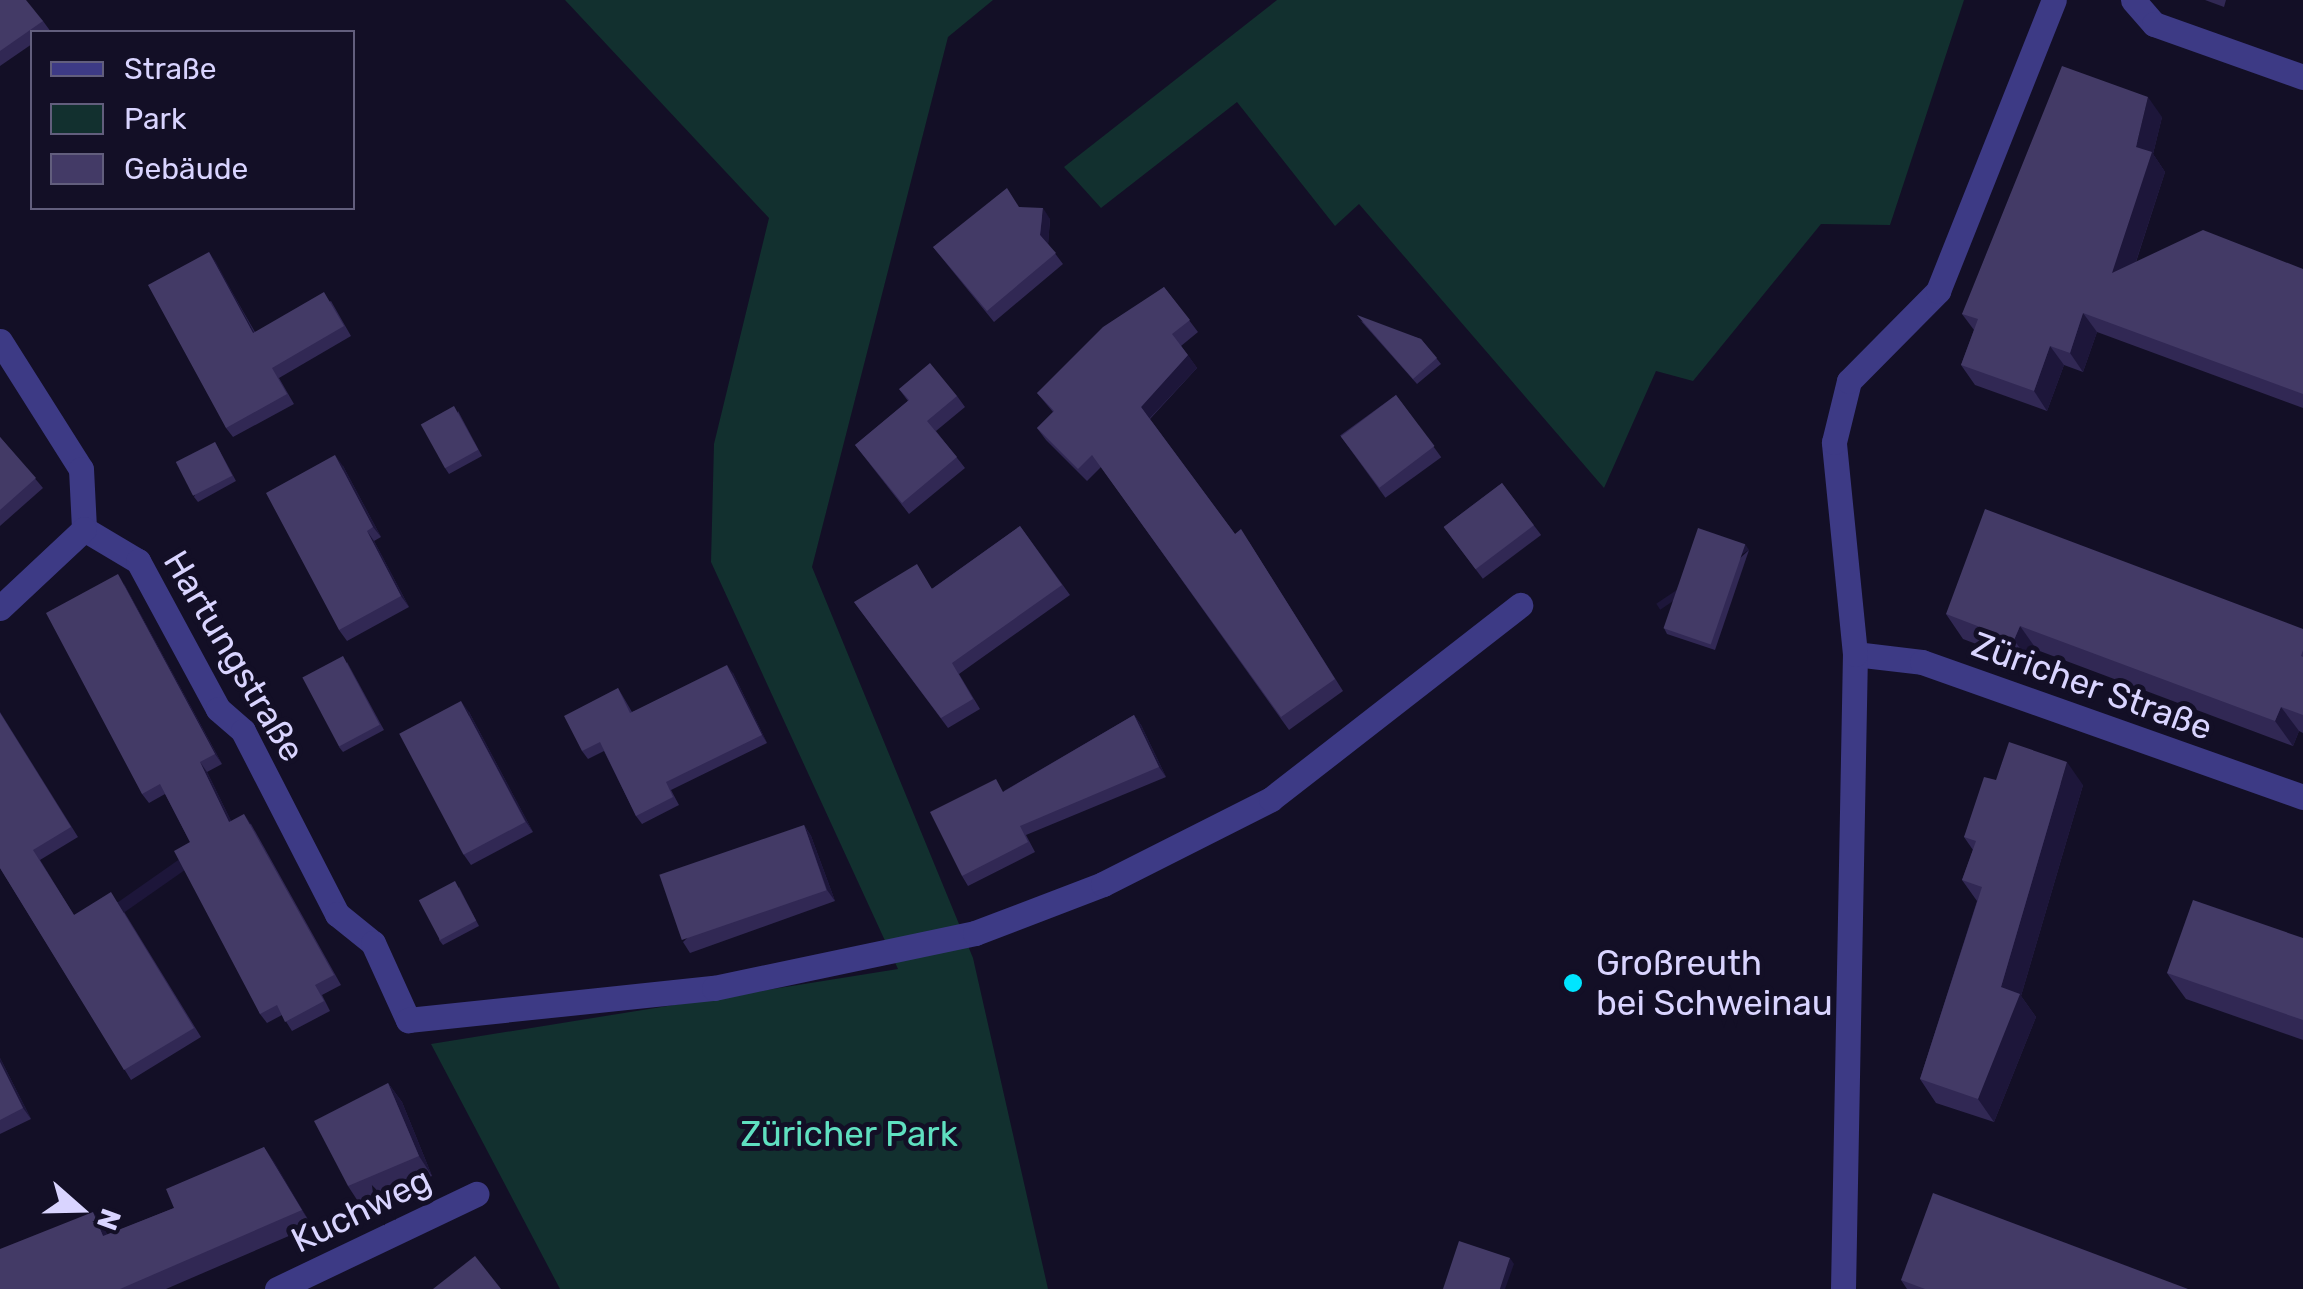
<!DOCTYPE html>
<meta charset="utf-8">
<style>
body{margin:0}
#map{position:relative;width:2303px;height:1289px;overflow:hidden;background:#130f26;font-family:Rubik,sans-serif}
div>[style]{position:absolute}
[style*='--x']{left:calc(var(--x)*1px);top:calc(var(--y)*1px);width:calc(var(--w)*1px);rotate:calc(var(--a)*1deg)}
.green>*{inset:0;background:#12302f}
.street>*{height:25px;margin:-12.5px;padding:0 12.5px;transform-origin:12.5px;border-radius:12.5px;background:#3d3a85}
.wall>*{inset:0;background:#312854;transform-origin:0 0}
.shaded-wall>*{inset:0;background:#1d163a;transform-origin:0 0}
.building>*{inset:0;background:#433a66;transform-origin:0 0}
.dots>*{width:28px;height:28px;translate:-50% -50%;box-sizing:border-box;border:5px solid #130f26;border-radius:50%}
span{translate:-50% -50%;white-space:nowrap;text-align:center;line-height:1.15;-webkit-text-stroke:10px #130f26;paint-order:stroke}
.street-label{font-size:35px;color:#d9d4ff}
.poi-label{font-size:35px;color:#d9d4ff}
.left{translate:0 -50%;text-align:left}
.park-label{font-size:35px;color:#5fe0c0}
.legend{position:absolute;left:30px;top:30px;width:325px;height:180px;box-sizing:border-box;background:#130f26;border:2px solid #625e7d;margin:0;padding:12px 18px;list-style:none;font-size:30px;color:#d9d4ff}
.legend li{display:flex;align-items:center;gap:20px;height:50px}
.legend b{width:50px;border:2px solid #625e7d}
.north{position:absolute;left:30px;top:1159px;width:100px;height:100px;-webkit-text-stroke:8px #130f26;paint-order:stroke;rotate:110deg;font-size:28px;font-weight:700;line-height:40px;text-align:center;color:#d9d4ff}
.north::after{content:'';display:block;margin:auto;width:35px;height:45px;background:#d9d4ff;clip-path:polygon(50% 0,100% 100%,50% 72%,0 100%)}
</style>
<div id="map">
<div class="green">
<i style="clip-path:polygon(565px 0,993px 0,948px 37px,812px 567px,973px 958px,1048px 1289px,560px 1289px,431px 1044px,898px 969px,711px 562px,714px 444px,769px 218px)"></i>
<i style="clip-path:polygon(1277px 0,1964px 0,1890px 225px,1821px 224px,1693px 381px,1656px 371px,1604px 488px,1359px 204px,1335px 226px,1237px 102px,1101px 208px,1064px 167px)"></i>
</div>
<div class="street">
<i style="--x:2133;--y:0;--w:32;--a:49"></i>
<i style="--x:2154;--y:24;--w:158;--a:19.6"></i>
<i style="--x:0;--y:341;--w:151;--a:57.7"></i>
<i style="--x:81;--y:469;--w:60;--a:87.1"></i>
<i style="--x:84;--y:529;--w:63;--a:30.7"></i>
<i style="--x:138;--y:561;--w:168;--a:61.6"></i>
<i style="--x:218;--y:709;--w:33;--a:41"></i>
<i style="--x:243;--y:731;--w:206;--a:62.8"></i>
<i style="--x:337;--y:914;--w:46;--a:38.9"></i>
<i style="--x:373;--y:943;--w:85;--a:65.6"></i>
<i style="--x:408;--y:1020;--w:308;--a:-6"></i>
<i style="--x:714;--y:988;--w:267;--a:-11.9"></i>
<i style="--x:975;--y:933;--w:137;--a:-20.9"></i>
<i style="--x:1103;--y:884;--w:188;--a:-26.8"></i>
<i style="--x:1271;--y:799;--w:316;--a:-37.9"></i>
<i style="--x:0;--y:608;--w:115;--a:-43.2"></i>
<i style="--x:1855;--y:654;--w:67;--a:6.8"></i>
<i style="--x:1922;--y:662;--w:404;--a:19.5"></i>
<i style="--x:277;--y:1289;--w:221;--a:-25.5"></i>
<i style="--x:1843;--y:1289;--w:635;--a:-88.92"></i>
<i style="--x:1855;--y:654;--w:213;--a:-95.7"></i>
<i style="--x:1834;--y:442;--w:63;--a:-76.2"></i>
<i style="--x:1849;--y:381;--w:127;--a:-45.3"></i>
<i style="--x:1938;--y:291;--w:313;--a:-68.3"></i>
</div>
<div class="wall">
<i style="clip-path:polygon(0 0,43px 21px,51px 32px,32px 32px,32px 44px,0 66px)"></i>
<i style="clip-path:polygon(2205px 0,2226px 0,2224px 7px)"></i>
<i style="clip-path:polygon(2162px 117px,2153px 154px,2165px 172px,2136px 262px,2303px 269px,2303px 408px,2097px 332px,2083px 372px,2064px 365px,2047px 411px,1975px 385px,1961px 365px,1974px 330px,1962px 314px)"></i>
<i style="clip-path:polygon(1020px 207px,1050px 219px,1048px 244px,1063px 264px,994px 322px,933px 247px)"></i>
<i style="clip-path:polygon(209px 252px,255px 332px,331px 301px,351px 336px,279px 378px,294px 404px,233px 437px,226px 428px)"></i>
<i style="clip-path:polygon(1164px 287px,1198px 332px,1181px 346px,1197px 368px,1150px 419px,1235px 534px,1249px 542px,1343px 691px,1289px 730px,1101px 467px,1087px 481px,1046px 440px,1037px 428px,1053px 412px,1037px 393px)"></i>
<i style="clip-path:polygon(1361px 321px,1421px 339px,1441px 364px,1417px 384px)"></i>
<i style="clip-path:polygon(899px 389px,957px 396px,965px 407px,936px 431px,965px 468px,909px 514px,855px 445px,908px 401px)"></i>
<i style="left:1396px;top:395px;width:77px;height:69px;rotate:54deg"></i>
<i style="clip-path:polygon(458px 411px,482px 456px,449px 474px,445px 468px)"></i>
<i style="clip-path:polygon(0 437px,43px 488px,0 526px)"></i>
<i style="clip-path:polygon(215px 442px,236px 481px,198px 502px,194px 497px)"></i>
<i style="clip-path:polygon(343px 466px,381px 537px,374px 541px,409px 607px,347px 641px,339px 630px)"></i>
<i style="left:1502px;top:483px;width:65px;height:73px;rotate:53deg"></i>
<i style="clip-path:polygon(1020px 526px,1070px 595px,959px 674px,980px 709px,948px 728px,854px 602px,933px 588px)"></i>
<i style="clip-path:polygon(1749px 550px,1715px 650px,1667px 634px,1664px 628px)"></i>
<i style="clip-path:polygon(124px 584px,222px 764px,207px 772px,231px 821px,251px 824px,341px 985px,322px 995px,330px 1011px,292px 1031px,282px 1015px,267px 1023px,260px 1014px,190px 842px,165px 794px,149px 803px,142px 794px)"></i>
<i style="clip-path:polygon(1946px 614px,2303px 629px,2303px 733px,2299px 731px,2293px 746px,2037px 650px,2032px 665px,1963px 639px)"></i>
<i style="clip-path:polygon(347px 662px,384px 730px,343px 752px,339px 747px)"></i>
<i style="clip-path:polygon(733px 673px,767px 743px,671px 790px,679px 805px,642px 824px,636px 816px,604px 751px,588px 759px,582px 751px,618px 688px,632px 712px)"></i>
<i style="clip-path:polygon(0 712px,78px 837px,40px 860px,74px 915px,118px 902px,201px 1037px,131px 1080px,0 868px)"></i>
<i style="clip-path:polygon(469px 712px,533px 832px,471px 865px,464px 855px)"></i>
<i style="clip-path:polygon(1134px 715px,1141px 725px,1166px 777px,1026px 835px,1035px 852px,968px 886px,962px 876px,1004px 791px)"></i>
<i style="clip-path:polygon(1996px 780px,2083px 785px,2021px 996px,2036px 1017px,1994px 1122px,1936px 1103px,1920px 1079px,1977px 901px,1962px 880px,1973px 850px,1964px 837px)"></i>
<i style="clip-path:polygon(804px 825px,811px 836px,835px 901px,690px 953px,683px 942px)"></i>
<i style="clip-path:polygon(459px 887px,479px 926px,443px 945px,439px 940px)"></i>
<i style="clip-path:polygon(2303px 938px,2303px 1040px,2186px 999px,2167px 973px)"></i>
<i style="clip-path:polygon(0 1058px,31px 1119px,0 1134px)"></i>
<i style="clip-path:polygon(388px 1083px,402px 1102px,432px 1176px,361px 1206px,348px 1186px)"></i>
<i style="clip-path:polygon(264px 1147px,312px 1226px,166px 1289px,0 1289px,104px 1227px,107px 1235px,174px 1208px)"></i>
<i style="clip-path:polygon(1901px 1280px,2188px 1289px,1907px 1289px)"></i>
</div>
<div class="shaded-wall">
<i style="clip-path:polygon(2148px 97px,2162px 117px,2153px 154px,2165px 172px,2126px 292px,2112px 273px,2136px 147px)"></i>
<i style="clip-path:polygon(1043px 208px,1050px 219px,1048px 246px,1040px 235px)"></i>
<i style="clip-path:polygon(209px 252px,216px 262px,260px 343px,253px 333px)"></i>
<i style="clip-path:polygon(2083px 313px,2097px 332px,2083px 372px,2070px 353px)"></i>
<i style="clip-path:polygon(2050px 346px,2064px 365px,2047px 411px,2034px 391px)"></i>
<i style="clip-path:polygon(1188px 355px,1197px 368px,1149px 419px,1141px 407px)"></i>
<i style="clip-path:polygon(335px 455px,343px 466px,381px 537px,373px 527px)"></i>
<i style="clip-path:polygon(367px 531px,374px 541px,409px 607px,401px 596px)"></i>
<i style="left:1745px;top:544px;width:7px;height:107px;rotate:56deg"></i>
<i style="clip-path:polygon(118px 574px,124px 584px,222px 764px,215px 754px)"></i>
<i style="clip-path:polygon(2020px 626px,2037px 650px,2032px 665px,2014px 640px)"></i>
<i style="clip-path:polygon(727px 665px,733px 673px,767px 743px,762px 735px)"></i>
<i style="clip-path:polygon(461px 701px,469px 712px,533px 832px,526px 822px)"></i>
<i style="clip-path:polygon(2281px 707px,2299px 731px,2293px 746px,2275px 721px)"></i>
<i style="clip-path:polygon(1134px 715px,1141px 725px,1166px 777px,1159px 767px)"></i>
<i style="clip-path:polygon(200px 762px,207px 772px,236px 831px,229px 822px)"></i>
<i style="clip-path:polygon(2067px 762px,2083px 785px,2021px 996px,2036px 1017px,1994px 1122px,1978px 1099px,2001px 987px)"></i>
<i style="left:244px;top:814px;width:12px;height:184px;rotate:55deg"></i>
<i style="clip-path:polygon(804px 825px,811px 836px,835px 901px,827px 890px)"></i>
<i style="clip-path:polygon(0 1058px,31px 1119px,23px 1108px,0 1062px)"></i>
<i style="clip-path:polygon(388px 1083px,402px 1102px,432px 1176px,419px 1156px)"></i>
<i style="clip-path:polygon(264px 1147px,275px 1163px,312px 1226px,302px 1210px)"></i>
<i style="clip-path:polygon(93px 1212px,104px 1227px,114px 1252px,103px 1236px)"></i>
<i style="clip-path:polygon(1510px 1258px,1514px 1264px,1505px 1289px,1500px 1289px)"></i>
</div>
<div class="building">
<i style="clip-path:polygon(0 0,26px 0,43px 21px,0 51px)"></i>
<i style="clip-path:polygon(2062px 66px,2148px 97px,2136px 147px,2152px 152px,2112px 273px,2203px 230px,2303px 269px,2303px 394px,2083px 313px,2070px 353px,2050px 346px,2034px 391px,1961px 365px,1978px 319px,1962px 314px)"></i>
<i style="clip-path:polygon(1007px 188px,1019px 207px,1043px 208px,1040px 235px,1056px 253px,987px 311px,933px 247px)"></i>
<i style="clip-path:polygon(209px 252px,253px 333px,324px 292px,344px 326px,272px 368px,287px 394px,226px 428px,148px 285px)"></i>
<i style="clip-path:polygon(1164px 287px,1190px 320px,1172px 334px,1188px 355px,1141px 407px,1235px 534px,1241px 529px,1335px 679px,1281px 717px,1092px 455px,1078px 469px,1037px 428px,1054px 411px,1037px 393px,1103px 327px)"></i>
<i style="clip-path:polygon(1357px 315px,1421px 339px,1437px 358px,1413px 379px)"></i>
<i style="clip-path:polygon(930px 363px,957px 396px,927px 421px,957px 457px,902px 503px,855px 445px,909px 400px,899px 389px)"></i>
<i style="left:1396px;top:395px;width:64px;height:69px;rotate:53deg"></i>
<i style="left:454px;top:406px;width:50px;height:38px;rotate:61deg"></i>
<i style="clip-path:polygon(0 437px,36px 478px,0 510px)"></i>
<i style="left:215px;top:442px;width:38px;height:44px;rotate:63deg"></i>
<i style="clip-path:polygon(335px 455px,373px 527px,367px 531px,401px 596px,339px 630px,266px 493px)"></i>
<i style="left:1502px;top:483px;width:53px;height:73px;rotate:53deg"></i>
<i style="clip-path:polygon(1985px 509px,2303px 629px,2303px 650px,2301px 656px,2303px 657px,2303px 715px,2281px 707px,2275px 721px,2020px 626px,2014px 640px,1946px 614px)"></i>
<i style="clip-path:polygon(1020px 526px,1062px 585px,952px 663px,973px 699px,941px 718px,854px 602px,917px 564px,932px 589px)"></i>
<i style="left:1698px;top:528px;width:50px;height:106px;rotate:19deg"></i>
<i style="clip-path:polygon(118px 574px,215px 754px,200px 762px,229px 822px,244px 814px,334px 975px,315px 985px,324px 1001px,285px 1022px,277px 1005px,260px 1014px,174px 851px,190px 842px,160px 784px,142px 794px,46px 613px)"></i>
<i style="left:343px;top:656px;width:78px;height:46px;rotate:62deg"></i>
<i style="clip-path:polygon(727px 665px,762px 735px,666px 782px,673px 797px,636px 816px,600px 742px,582px 751px,564px 716px,618px 688px,630px 713px)"></i>
<i style="left:461px;top:701px;width:137px;height:70px;rotate:62deg"></i>
<i style="clip-path:polygon(0 713px,71px 827px,33px 850px,74px 915px,111px 892px,194px 1028px,124px 1070px,0 868px)"></i>
<i style="clip-path:polygon(1134px 715px,1159px 767px,1020px 826px,1028px 842px,962px 876px,930px 812px,996px 779px,1003px 792px)"></i>
<i style="clip-path:polygon(2009px 742px,2067px 762px,2001px 987px,2020px 994px,1978px 1099px,1920px 1079px,1982px 887px,1962px 880px,1976px 841px,1964px 837px,1984px 777px,1996px 780px)"></i>
<i style="left:804px;top:825px;width:69px;height:153px;rotate:71deg"></i>
<i style="left:455px;top:881px;width:45px;height:41px;rotate:62deg"></i>
<i style="clip-path:polygon(2193px 900px,2303px 938px,2303px 1020px,2167px 973px)"></i>
<i style="clip-path:polygon(0 1062px,23px 1108px,0 1120px)"></i>
<i style="clip-path:polygon(388px 1083px,419px 1156px,348px 1186px,314px 1121px)"></i>
<i style="clip-path:polygon(264px 1147px,302px 1210px,120px 1289px,0 1289px,0 1249px,93px 1212px,103px 1236px,174px 1208px,166px 1189px)"></i>
<i style="clip-path:polygon(1933px 1193px,2188px 1289px,1925px 1289px,1901px 1280px)"></i>
<i style="clip-path:polygon(1459px 1241px,1510px 1258px,1500px 1289px,1443px 1289px)"></i>
<i style="clip-path:polygon(475px 1256px,501px 1289px,433px 1289px)"></i>
</div>
<div class="dots">
<i style="left:1573px;top:983px;background:#00e5ff"></i>
</div>
<div class="street-label">
<span style="left:234px;top:656px;rotate:59deg">Hartungstraße</span>
<span style="left:2092px;top:686px;rotate:20deg">Züricher Straße</span>
<span style="left:361px;top:1210px;rotate:-26deg">Kuchweg</span>
</div>
<div class="poi-label">
<span class="left" style="left:1596px;top:983px">Großreuth<br>bei Schweinau</span>
</div>
<div class="park-label">
<span style="left:849px;top:1134px">Züricher Park</span>
</div>
<ul class="legend">
<li><b style="height:12px;background:#3d3a85"></b>Straße</li>
<li><b style="height:28px;background:#12302f"></b>Park</li>
<li><b style="height:28px;background:#433a66"></b>Gebäude</li>
</ul>
<div class="north">N</div>
</div>
